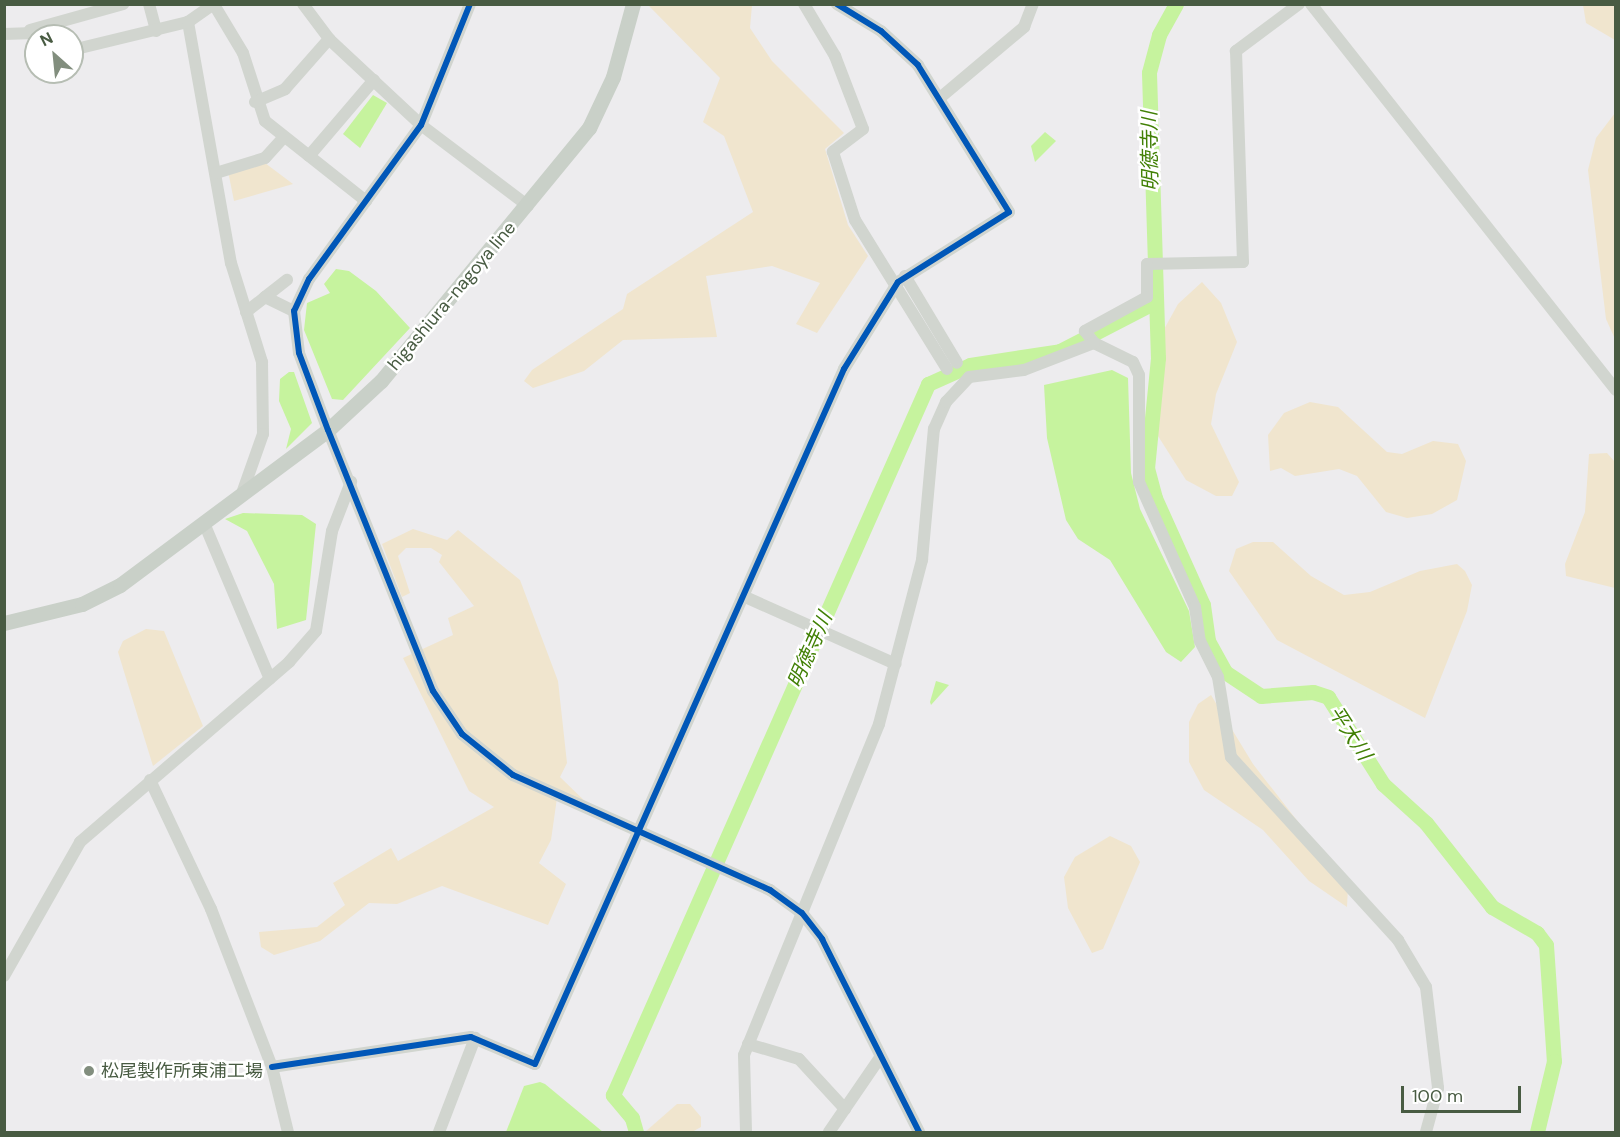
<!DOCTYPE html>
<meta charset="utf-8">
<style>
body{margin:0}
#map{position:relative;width:1620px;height:1137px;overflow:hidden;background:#edecee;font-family:"DM Sans","Noto Sans JP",sans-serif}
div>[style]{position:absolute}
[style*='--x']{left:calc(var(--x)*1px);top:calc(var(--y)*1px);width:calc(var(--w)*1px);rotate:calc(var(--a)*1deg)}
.green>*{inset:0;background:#f0e5ce}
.water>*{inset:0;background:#c6f39e}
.river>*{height:15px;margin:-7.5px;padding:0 7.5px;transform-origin:7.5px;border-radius:7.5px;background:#c6f39e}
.minor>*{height:12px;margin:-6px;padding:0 6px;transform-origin:6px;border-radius:6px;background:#d1d5cf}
.major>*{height:15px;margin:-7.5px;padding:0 7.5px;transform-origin:7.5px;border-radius:7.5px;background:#c9d0c8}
.cycleway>*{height:6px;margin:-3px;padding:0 3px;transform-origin:3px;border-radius:3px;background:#0057b8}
.dots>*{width:16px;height:16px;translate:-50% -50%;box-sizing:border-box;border:3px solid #fff;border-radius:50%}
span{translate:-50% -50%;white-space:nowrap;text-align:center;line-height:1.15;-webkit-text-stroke:5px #fff;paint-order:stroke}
.street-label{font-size:18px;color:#485b42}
.poi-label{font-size:18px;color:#485b42}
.left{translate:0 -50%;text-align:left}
.water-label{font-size:20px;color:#418005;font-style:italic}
.frame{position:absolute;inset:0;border:6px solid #485b42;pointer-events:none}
.north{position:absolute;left:24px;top:24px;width:60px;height:60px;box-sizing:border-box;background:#fff;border:2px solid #b6bdb3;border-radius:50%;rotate:333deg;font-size:16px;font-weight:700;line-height:24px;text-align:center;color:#485b42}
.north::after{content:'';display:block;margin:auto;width:21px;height:27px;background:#828e7e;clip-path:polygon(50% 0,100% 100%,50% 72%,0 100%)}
.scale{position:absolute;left:1401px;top:1086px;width:120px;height:27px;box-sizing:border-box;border:3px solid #485b42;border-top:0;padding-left:8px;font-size:18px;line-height:21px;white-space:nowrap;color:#485b42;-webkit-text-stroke:4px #fff;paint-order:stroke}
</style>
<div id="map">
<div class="green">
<i style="clip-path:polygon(648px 5px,752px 5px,750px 28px,772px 61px,844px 133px,825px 149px,848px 225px,868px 256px,817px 333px,796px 324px,820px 283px,772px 266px,706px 276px,717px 337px,623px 340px,584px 371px,533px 388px,524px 381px,532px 370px,623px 309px,627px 294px,753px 212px,724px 136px,703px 122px,720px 78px)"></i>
<i style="clip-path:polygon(1583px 5px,1615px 5px,1615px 40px,1586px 23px)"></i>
<i style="clip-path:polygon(1615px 113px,1615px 339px,1606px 319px,1588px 170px,1596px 138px)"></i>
<i style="clip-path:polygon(265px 163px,293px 184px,234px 201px,228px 171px)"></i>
<i style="clip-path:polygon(1202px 282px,1221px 303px,1237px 342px,1216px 394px,1211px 424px,1239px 482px,1232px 496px,1216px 496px,1186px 480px,1151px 425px,1149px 385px,1157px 342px,1178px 304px)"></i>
<i style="clip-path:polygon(1310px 402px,1338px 407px,1387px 452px,1402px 454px,1433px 441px,1458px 444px,1466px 461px,1457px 500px,1432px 514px,1407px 518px,1386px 512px,1357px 476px,1339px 469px,1295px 476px,1281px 468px,1270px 471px,1268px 435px,1284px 413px)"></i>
<i style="clip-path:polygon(1607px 453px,1615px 462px,1615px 588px,1566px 576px,1565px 564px,1585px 512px,1589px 454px)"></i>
<i style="clip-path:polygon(413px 529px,447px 540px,458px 530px,520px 580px,558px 681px,567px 763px,560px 777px,594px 810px,557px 798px,551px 840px,539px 863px,566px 884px,548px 925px,442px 886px,397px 904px,369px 903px,320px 941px,274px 955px,261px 947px,259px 932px,317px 927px,345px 905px,333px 883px,391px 848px,398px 861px,494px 807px,469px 791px,403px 658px,453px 635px,448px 618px,474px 606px,439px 562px,442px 555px,431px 548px,406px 548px,398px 556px,410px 593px,402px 597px,382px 544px)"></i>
<i style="clip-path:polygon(1253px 542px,1273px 542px,1311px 576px,1344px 595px,1370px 592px,1420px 571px,1457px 564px,1465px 571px,1472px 585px,1467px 611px,1425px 718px,1277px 640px,1229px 571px,1236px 549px)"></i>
<i style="clip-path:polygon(146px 629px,164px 631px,203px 726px,153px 766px,118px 652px,123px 641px)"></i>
<i style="clip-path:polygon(1211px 695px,1253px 764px,1348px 886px,1347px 907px,1309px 881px,1263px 830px,1204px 790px,1189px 762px,1189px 722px,1198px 704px)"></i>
<i style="clip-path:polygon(1110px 836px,1131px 846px,1140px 862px,1103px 949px,1092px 953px,1068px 908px,1064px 877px,1075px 857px)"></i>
<i style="clip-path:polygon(677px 1104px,690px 1104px,701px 1117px,701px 1127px,692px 1132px,645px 1132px)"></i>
</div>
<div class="water">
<i style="clip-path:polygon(373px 95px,387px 103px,360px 148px,343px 134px)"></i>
<i style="clip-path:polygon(1045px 132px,1056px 141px,1035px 162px,1031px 146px)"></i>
<i style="clip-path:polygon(336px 269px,349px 271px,376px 291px,410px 328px,343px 400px,332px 399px,304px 330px,307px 303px,330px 293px,324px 284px)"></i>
<i style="clip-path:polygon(1112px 370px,1128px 378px,1131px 473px,1140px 509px,1189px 611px,1195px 647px,1181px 662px,1166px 652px,1110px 560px,1078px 539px,1066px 520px,1047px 438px,1044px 385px)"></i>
<i style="clip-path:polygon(289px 372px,294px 372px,312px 423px,286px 449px,291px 429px,279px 401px,280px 379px)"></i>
<i style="clip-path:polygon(243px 513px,302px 515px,316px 524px,306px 620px,277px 629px,274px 584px,247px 531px,225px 519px)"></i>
<i style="clip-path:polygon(936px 681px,949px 685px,931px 705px,930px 702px)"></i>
<i style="clip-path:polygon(540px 1082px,545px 1084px,603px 1132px,506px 1132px,524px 1086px)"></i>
</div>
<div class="river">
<i style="--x:1176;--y:4;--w:35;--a:119"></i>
<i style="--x:1159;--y:35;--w:39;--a:105"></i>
<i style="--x:1149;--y:73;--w:285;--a:88.2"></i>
<i style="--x:1158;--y:358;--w:111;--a:95.7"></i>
<i style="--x:1147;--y:468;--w:31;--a:75"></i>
<i style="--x:1155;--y:498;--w:117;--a:65.8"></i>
<i style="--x:1203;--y:605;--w:36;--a:82"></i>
<i style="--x:1208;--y:641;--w:35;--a:61"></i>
<i style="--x:1225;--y:672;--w:43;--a:33.7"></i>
<i style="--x:1261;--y:696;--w:52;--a:-4.4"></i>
<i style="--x:1313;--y:692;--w:16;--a:18"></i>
<i style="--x:1328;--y:697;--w:103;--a:57.7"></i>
<i style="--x:1383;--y:784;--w:58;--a:42.2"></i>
<i style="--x:1426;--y:823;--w:107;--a:51.8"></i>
<i style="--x:1492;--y:907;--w:52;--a:30"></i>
<i style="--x:1537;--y:933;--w:15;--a:53"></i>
<i style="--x:1546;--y:945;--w:116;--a:86.1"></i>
<i style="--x:1554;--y:1061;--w:73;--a:103.5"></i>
<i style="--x:636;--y:1132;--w:15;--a:-106"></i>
<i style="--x:632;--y:1118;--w:30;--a:-130"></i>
<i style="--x:613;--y:1095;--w:778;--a:-66.1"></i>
<i style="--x:928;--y:384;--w:46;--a:-24.3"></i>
<i style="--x:970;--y:365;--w:91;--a:-8.8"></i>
<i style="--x:1060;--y:351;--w:105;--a:-27.3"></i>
</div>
<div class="minor">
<i style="--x:149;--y:4;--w:28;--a:75"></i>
<i style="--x:303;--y:4;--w:45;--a:53.1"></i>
<i style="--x:330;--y:40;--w:125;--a:43"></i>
<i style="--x:421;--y:125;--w:134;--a:37.1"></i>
<i style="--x:470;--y:4;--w:131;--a:112"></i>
<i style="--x:421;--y:125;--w:190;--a:126"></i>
<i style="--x:309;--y:279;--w:35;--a:115"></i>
<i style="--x:294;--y:311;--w:42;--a:83.2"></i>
<i style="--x:299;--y:353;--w:82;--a:69.4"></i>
<i style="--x:328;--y:430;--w:281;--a:68.1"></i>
<i style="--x:433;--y:691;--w:52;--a:56"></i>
<i style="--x:462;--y:734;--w:65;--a:38.8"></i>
<i style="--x:513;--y:775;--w:282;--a:24.1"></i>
<i style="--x:770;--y:890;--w:39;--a:36"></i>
<i style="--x:802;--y:913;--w:33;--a:52"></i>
<i style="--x:822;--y:939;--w:216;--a:63.3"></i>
<i style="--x:804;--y:4;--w:61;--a:59.2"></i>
<i style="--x:835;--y:56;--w:78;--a:69"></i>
<i style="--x:863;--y:129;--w:38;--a:143"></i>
<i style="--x:833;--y:152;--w:71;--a:72.1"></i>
<i style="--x:855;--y:220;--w:175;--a:58.3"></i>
<i style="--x:1299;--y:4;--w:79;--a:143.3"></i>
<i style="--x:1236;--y:51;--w:211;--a:88.1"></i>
<i style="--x:1243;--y:262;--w:96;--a:178.8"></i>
<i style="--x:1147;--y:264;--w:33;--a:90"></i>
<i style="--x:1147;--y:297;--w:71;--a:151.3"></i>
<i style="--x:1085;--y:331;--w:15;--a:53"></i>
<i style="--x:1094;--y:343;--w:43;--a:26"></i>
<i style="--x:1133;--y:362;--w:14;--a:65"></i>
<i style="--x:1139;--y:375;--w:107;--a:90"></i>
<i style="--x:1139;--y:482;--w:137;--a:65.9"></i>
<i style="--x:1195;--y:607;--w:34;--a:82"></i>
<i style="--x:1200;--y:641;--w:40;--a:63.4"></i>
<i style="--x:1218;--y:677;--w:81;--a:80.8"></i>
<i style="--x:1231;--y:757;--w:248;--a:47.6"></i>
<i style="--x:1398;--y:940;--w:55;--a:59.2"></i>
<i style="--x:1426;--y:987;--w:102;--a:83.2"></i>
<i style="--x:1438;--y:1088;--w:46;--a:105.3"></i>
<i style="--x:1311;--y:4;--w:492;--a:51.7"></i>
<i style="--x:216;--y:8;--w:52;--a:59"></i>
<i style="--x:243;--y:53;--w:71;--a:72.1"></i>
<i style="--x:265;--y:121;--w:129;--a:38.4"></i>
<i style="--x:188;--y:22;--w:245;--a:79.9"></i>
<i style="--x:231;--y:263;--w:104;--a:72.6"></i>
<i style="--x:262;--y:362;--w:72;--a:89.2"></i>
<i style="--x:263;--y:434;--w:66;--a:109.5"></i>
<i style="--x:30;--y:30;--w:97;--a:-15.6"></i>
<i style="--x:4;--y:34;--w:30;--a:-2"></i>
<i style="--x:72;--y:50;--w:119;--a:-13.6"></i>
<i style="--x:188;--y:22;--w:32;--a:-35"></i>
<i style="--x:941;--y:97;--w:109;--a:-40.1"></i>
<i style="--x:1024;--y:27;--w:25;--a:-69"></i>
<i style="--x:255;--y:102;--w:33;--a:-23"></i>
<i style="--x:285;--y:89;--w:67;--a:-48.7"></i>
<i style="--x:309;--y:156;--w:100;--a:-49.5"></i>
<i style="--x:216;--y:173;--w:51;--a:-17"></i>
<i style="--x:265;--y:158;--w:25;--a:-48"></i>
<i style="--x:905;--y:276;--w:101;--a:59.1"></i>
<i style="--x:265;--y:297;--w:28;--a:-38"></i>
<i style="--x:246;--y:312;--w:24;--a:-38"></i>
<i style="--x:265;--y:297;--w:32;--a:26"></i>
<i style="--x:204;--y:523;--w:169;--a:67.1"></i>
<i style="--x:743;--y:596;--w:167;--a:24"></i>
<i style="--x:150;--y:780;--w:143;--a:64.7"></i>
<i style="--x:211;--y:909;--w:169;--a:68.9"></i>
<i style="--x:272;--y:1067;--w:67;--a:76.2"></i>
<i style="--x:4;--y:976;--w:154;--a:-60.4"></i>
<i style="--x:80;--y:842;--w:276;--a:-40.7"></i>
<i style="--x:289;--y:662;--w:41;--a:-48.9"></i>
<i style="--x:316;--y:631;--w:101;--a:-80.9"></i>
<i style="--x:332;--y:531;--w:53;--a:-68.8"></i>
<i style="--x:748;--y:1044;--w:53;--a:16.4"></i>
<i style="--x:799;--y:1059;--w:68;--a:47.4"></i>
<i style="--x:272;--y:1067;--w:201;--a:-8.6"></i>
<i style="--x:471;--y:1037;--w:69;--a:22.9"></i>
<i style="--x:535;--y:1064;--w:761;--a:-66.03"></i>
<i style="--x:844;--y:369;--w:102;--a:-58.2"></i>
<i style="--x:898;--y:282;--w:131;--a:-32.2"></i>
<i style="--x:1009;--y:212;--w:173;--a:-121.8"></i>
<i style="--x:918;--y:65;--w:50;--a:-137.4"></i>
<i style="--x:881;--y:31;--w:52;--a:-148.5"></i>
<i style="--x:439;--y:1132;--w:101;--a:-69"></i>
<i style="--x:746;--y:1132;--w:77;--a:-91.5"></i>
<i style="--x:744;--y:1055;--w:357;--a:-67.8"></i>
<i style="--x:879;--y:724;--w:170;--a:-75.3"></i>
<i style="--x:922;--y:560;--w:132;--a:-84.8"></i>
<i style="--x:934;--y:429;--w:30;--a:-66"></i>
<i style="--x:946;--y:402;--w:34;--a:-47"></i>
<i style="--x:969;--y:377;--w:55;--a:-7.3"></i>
<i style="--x:1024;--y:370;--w:75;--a:-21.1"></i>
<i style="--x:829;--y:1132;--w:88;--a:-55.6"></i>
</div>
<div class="major">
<i style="--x:4;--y:623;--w:80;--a:-13.7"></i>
<i style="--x:82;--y:604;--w:42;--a:-26.6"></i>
<i style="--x:120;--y:585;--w:259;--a:-36.7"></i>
<i style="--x:328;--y:430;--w:72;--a:-42.8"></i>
<i style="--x:381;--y:381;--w:328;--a:-50.6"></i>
<i style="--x:589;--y:128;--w:56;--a:-64.8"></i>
<i style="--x:613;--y:77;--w:76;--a:-74.7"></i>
</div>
<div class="cycleway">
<i style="--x:470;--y:4;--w:131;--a:112"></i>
<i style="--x:421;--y:125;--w:190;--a:126"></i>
<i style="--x:309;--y:279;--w:35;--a:115"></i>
<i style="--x:294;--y:311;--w:42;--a:83.2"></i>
<i style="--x:299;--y:353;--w:82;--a:69.4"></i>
<i style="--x:328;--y:430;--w:281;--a:68.1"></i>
<i style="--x:433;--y:691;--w:52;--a:56"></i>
<i style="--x:462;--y:734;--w:65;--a:38.8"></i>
<i style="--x:513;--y:775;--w:282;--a:24.1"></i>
<i style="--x:770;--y:890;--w:39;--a:36"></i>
<i style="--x:802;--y:913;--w:33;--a:52"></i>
<i style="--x:822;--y:939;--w:216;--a:63.3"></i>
<i style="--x:272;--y:1067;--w:201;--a:-8.6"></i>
<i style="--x:471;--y:1037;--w:69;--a:22.9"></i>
<i style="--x:535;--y:1064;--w:761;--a:-66.03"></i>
<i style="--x:844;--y:369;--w:102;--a:-58.2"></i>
<i style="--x:898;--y:282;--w:131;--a:-32.2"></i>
<i style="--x:1009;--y:212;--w:173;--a:-121.8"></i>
<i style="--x:918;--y:65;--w:50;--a:-137.4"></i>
<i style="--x:881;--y:31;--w:52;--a:-148.5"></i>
</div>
<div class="dots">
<i style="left:89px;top:1071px;background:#828e7e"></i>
</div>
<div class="street-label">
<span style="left:452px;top:296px;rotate:-50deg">higashiura-nagoya line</span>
</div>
<div class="poi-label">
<span class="left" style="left:101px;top:1071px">松尾製作所東浦工場</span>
</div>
<div class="water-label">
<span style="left:1150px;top:151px;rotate:-91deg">明徳寺川</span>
<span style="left:810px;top:650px;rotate:-66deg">明徳寺川</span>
<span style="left:1350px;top:733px;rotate:57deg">平大川</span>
</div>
<div class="frame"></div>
<div class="north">N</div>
<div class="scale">100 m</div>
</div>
